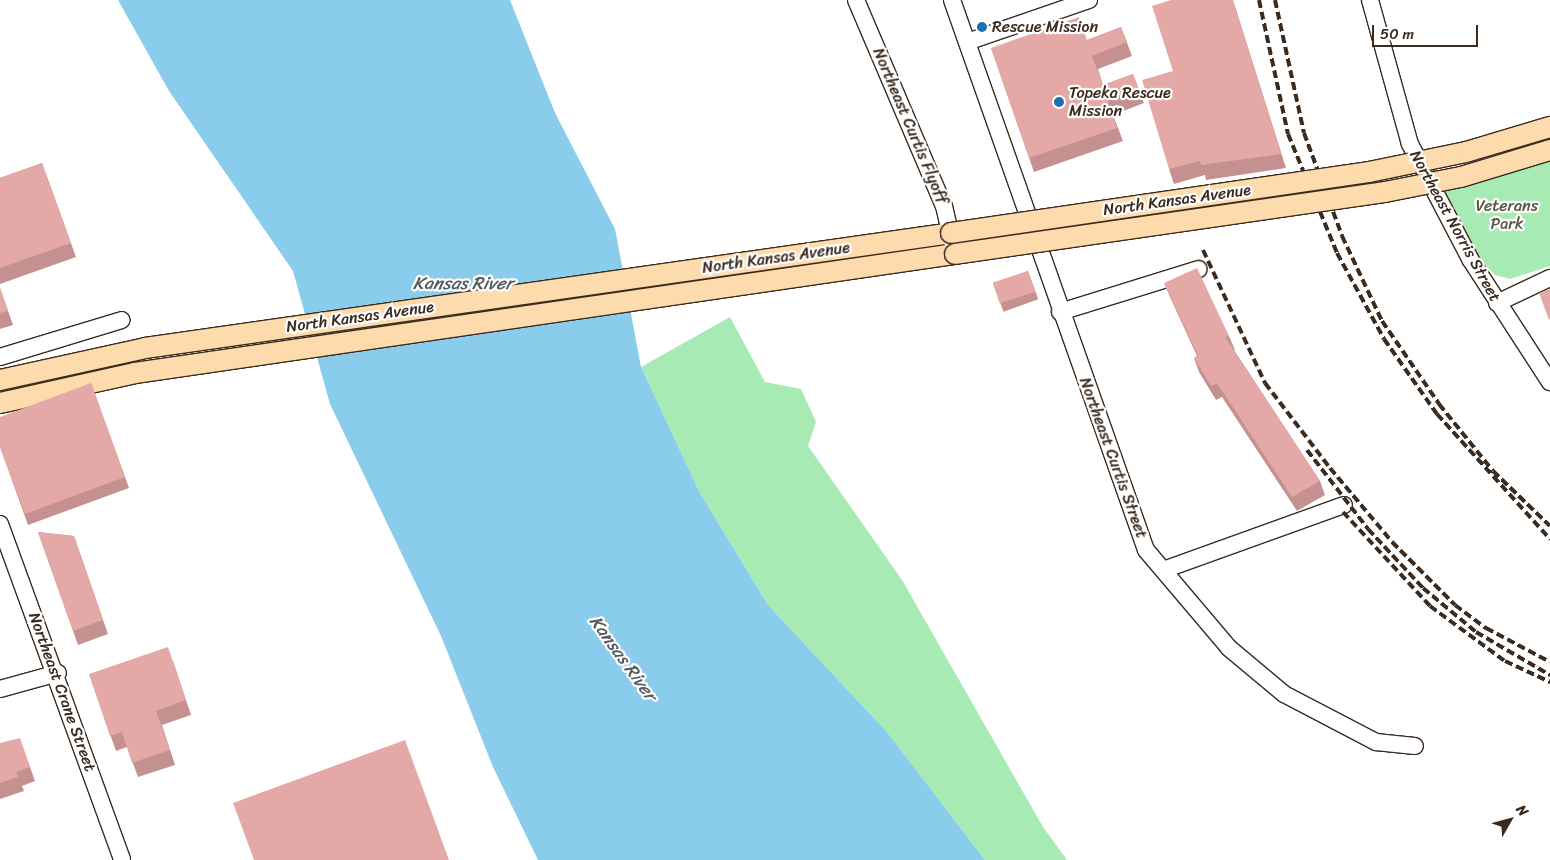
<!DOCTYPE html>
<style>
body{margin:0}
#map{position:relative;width:1550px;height:860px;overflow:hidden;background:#fff;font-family:Sriracha,sans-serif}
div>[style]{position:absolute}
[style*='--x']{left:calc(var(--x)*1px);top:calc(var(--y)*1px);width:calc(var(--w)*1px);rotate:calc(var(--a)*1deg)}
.green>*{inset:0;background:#a8eab3}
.water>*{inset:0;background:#8acceb}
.roads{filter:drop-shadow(1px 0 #3b2a1e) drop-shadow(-1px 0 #3b2a1e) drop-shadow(0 1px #3b2a1e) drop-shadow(0 -1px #3b2a1e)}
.minor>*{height:16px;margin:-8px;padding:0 8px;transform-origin:8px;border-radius:8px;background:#fff}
.major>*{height:20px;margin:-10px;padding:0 10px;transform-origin:10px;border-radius:10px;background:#fedbac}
.rail>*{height:4px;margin-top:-2px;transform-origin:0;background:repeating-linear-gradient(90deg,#3b2a1e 0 8px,transparent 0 12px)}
.bridges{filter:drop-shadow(1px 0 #3b2a1e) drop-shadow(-1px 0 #3b2a1e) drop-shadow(0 1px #3b2a1e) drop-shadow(0 -1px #3b2a1e)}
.major-bridge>*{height:20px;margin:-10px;padding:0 10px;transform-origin:10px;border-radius:10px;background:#fedbac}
.wall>*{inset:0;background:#c49190;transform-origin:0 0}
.building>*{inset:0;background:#e4a9a7;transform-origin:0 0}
.dots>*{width:14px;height:14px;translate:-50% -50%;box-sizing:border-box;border:2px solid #fff;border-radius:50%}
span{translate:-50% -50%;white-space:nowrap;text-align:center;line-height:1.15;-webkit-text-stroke:4.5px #fff;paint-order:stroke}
.poi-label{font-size:16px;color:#3b2a1e}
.left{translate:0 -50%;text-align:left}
.street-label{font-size:16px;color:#3b2a1e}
.park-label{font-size:16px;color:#565a43}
.water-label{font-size:18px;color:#535b5c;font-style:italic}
.north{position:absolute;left:1485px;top:795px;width:50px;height:50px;-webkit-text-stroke:4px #fff;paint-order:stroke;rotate:52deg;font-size:14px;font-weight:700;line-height:20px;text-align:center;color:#3b2a1e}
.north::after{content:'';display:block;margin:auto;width:18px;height:22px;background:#3b2a1e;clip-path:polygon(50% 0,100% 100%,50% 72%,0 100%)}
.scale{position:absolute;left:1372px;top:25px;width:106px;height:22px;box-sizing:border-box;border:2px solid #3b2a1e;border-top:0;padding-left:6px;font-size:15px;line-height:18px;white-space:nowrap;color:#3b2a1e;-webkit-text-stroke:4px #fff;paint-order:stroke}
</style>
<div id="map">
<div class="green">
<i style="clip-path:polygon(1550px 158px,1550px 266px,1510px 279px,1495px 275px,1482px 262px,1443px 189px)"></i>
<i style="clip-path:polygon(730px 317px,765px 382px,801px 389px,816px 422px,808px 446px,902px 580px,1043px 827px,1067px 860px,985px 860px,887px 732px,768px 605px,700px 493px,641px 367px)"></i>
</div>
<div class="water">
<i style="clip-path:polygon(118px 0,510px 0,555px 113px,615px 229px,641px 367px,700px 493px,768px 605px,887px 732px,985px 860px,538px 860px,493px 767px,441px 636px,330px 404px,293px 271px,169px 91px)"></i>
</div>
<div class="roads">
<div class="minor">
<i style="--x:856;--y:0;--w:224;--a:66.9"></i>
<i style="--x:944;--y:206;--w:49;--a:77.1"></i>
<i style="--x:952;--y:0;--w:583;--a:70.57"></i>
<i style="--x:1146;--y:550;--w:128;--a:49.7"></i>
<i style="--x:1229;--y:648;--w:72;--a:39.9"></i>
<i style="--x:1284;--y:694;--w:104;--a:27.6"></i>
<i style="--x:1376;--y:742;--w:39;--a:6"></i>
<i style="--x:1370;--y:0;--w:149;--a:74.5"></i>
<i style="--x:1410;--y:144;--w:130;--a:62.4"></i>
<i style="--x:1470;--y:259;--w:147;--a:57"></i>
<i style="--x:967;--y:42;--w:129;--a:-19"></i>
<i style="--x:1497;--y:303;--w:59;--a:-25.3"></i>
<i style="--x:1060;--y:312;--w:145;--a:-17.2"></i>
<i style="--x:0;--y:357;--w:127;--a:-16.9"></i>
<i style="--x:0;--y:524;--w:357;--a:70"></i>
<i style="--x:1166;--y:569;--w:189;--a:-19.8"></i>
<i style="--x:0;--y:689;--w:60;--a:-15.4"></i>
</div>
<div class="major">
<i style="--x:0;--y:380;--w:148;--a:-12.4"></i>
<i style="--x:145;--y:348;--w:814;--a:-8.12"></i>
<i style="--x:0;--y:403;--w:138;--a:-12.5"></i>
<i style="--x:135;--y:373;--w:829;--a:-8.26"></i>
</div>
</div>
<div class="rail">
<i style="--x:1259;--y:0;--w:137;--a:77.8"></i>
<i style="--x:1288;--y:134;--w:129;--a:67.6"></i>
<i style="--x:1337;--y:253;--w:98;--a:61.3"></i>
<i style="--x:1384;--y:339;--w:92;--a:54.8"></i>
<i style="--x:1437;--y:414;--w:169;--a:47.9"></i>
<i style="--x:1275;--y:0;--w:136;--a:77.7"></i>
<i style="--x:1304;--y:133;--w:110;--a:69.7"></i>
<i style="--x:1342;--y:236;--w:94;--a:64.8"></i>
<i style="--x:1382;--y:321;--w:101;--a:55.5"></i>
<i style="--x:1439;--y:404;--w:86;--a:51.1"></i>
<i style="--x:1493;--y:471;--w:79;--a:44"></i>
<i style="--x:1203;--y:250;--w:147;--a:65"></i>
<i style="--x:1265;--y:383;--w:107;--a:52.6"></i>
<i style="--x:1330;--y:468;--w:97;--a:50"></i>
<i style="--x:1392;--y:542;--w:89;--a:45"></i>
<i style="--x:1455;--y:605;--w:39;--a:37"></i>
<i style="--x:1486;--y:628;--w:72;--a:28"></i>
<i style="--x:1307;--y:450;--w:100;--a:52.3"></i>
<i style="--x:1368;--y:529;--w:81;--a:47"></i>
<i style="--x:1423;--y:588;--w:69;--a:39.7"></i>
<i style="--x:1476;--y:632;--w:86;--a:30.2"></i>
<i style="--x:1343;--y:512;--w:128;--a:47.2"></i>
<i style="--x:1430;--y:606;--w:93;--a:36.3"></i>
<i style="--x:1505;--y:661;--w:50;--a:25"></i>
</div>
<div class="bridges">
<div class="major-bridge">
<i style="--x:951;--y:233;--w:422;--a:-8.3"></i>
<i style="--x:1369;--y:172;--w:99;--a:-11.7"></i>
<i style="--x:1466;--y:152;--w:88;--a:-16.6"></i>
<i style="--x:955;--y:254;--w:434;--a:-8.2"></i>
<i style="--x:1385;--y:192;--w:77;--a:-11.2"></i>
<i style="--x:1461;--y:177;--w:93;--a:-16.9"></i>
</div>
</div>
<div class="wall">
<i style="clip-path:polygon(1171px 0,1233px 0,1286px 168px,1206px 180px,1205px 175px,1174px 184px,1169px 169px,1173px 71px)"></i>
<i style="clip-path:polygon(1121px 27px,1132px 56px,1098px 69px,1103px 85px,1133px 74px,1144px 103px,1113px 115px,1123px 141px,1034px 172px,991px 48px,1087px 40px)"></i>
<i style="clip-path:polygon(42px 163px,76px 257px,0 284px,0 178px)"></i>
<i style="left:1028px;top:271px;width:30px;height:37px;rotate:70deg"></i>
<i style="clip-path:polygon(1164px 283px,1229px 336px,1235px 350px,1234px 350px,1320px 481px,1325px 495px,1297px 511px,1222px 397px,1216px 400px,1199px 372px,1194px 358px,1197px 356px,1170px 297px)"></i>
<i style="clip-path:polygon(0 288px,13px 325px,0 329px)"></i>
<i style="clip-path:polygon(91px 383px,129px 488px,28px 525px,0 447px)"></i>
<i style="clip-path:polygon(38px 532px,74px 536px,108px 634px,78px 645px)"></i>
<i style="clip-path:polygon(173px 661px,191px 715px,162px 725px,175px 765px,138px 777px,127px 747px,116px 751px,89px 674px)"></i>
<i style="clip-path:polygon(0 743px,25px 753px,35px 781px,22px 786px,24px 791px,0 799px)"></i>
</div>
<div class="building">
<i style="clip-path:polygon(1171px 0,1233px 0,1281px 154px,1201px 165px,1200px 161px,1169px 169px,1142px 80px,1173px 71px,1152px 6px)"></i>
<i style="clip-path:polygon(1079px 17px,1087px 40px,1121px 27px,1127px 42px,1092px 56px,1103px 85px,1133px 74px,1139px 89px,1108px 101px,1117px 128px,1029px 158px,991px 48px)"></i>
<i style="clip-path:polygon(42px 163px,71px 243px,0 268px,0 178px)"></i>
<i style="clip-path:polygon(1197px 268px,1229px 336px,1225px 337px,1320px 481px,1292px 497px,1217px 383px,1211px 386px,1194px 358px,1198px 355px,1164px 283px)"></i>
<i style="left:1028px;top:271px;width:22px;height:37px;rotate:72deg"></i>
<i style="clip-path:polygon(0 288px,8px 311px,0 313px)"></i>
<i style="clip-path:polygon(1550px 289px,1550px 319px,1549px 320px,1539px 293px)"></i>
<i style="clip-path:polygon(91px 383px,125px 477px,25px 514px,0 447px,0 417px)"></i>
<i style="clip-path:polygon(38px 532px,74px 536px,103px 620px,73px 631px)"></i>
<i style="clip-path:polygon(168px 647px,186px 700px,156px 711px,170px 750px,132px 763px,122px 732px,110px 736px,89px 674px)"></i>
<i style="clip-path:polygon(20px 738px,30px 767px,16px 772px,18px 777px,0 783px,0 743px)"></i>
<i style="clip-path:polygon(405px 740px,449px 860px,254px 860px,233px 803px)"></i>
</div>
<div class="dots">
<i style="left:982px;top:27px;background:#1f6fb2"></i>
<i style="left:1059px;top:102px;background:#1f6fb2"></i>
</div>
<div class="poi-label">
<span class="left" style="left:992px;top:27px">Rescue Mission</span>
<span class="left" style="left:1069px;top:102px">Topeka Rescue<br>Mission</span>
</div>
<div class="street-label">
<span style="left:910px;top:126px;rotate:67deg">Northeast Curtis Flyoff</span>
<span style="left:1177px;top:200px;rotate:-8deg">North Kansas Avenue</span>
<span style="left:1455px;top:226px;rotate:61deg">Northeast Norris Street</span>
<span style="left:776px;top:258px;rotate:-8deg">North Kansas Avenue</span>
<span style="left:360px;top:317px;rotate:-8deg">North Kansas Avenue</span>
<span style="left:1113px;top:458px;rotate:70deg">Northeast Curtis Street</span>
<span style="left:62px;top:692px;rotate:70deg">Northeast Crane Street</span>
</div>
<div class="park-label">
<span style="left:1507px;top:215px">Veterans<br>Park</span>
</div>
<div class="water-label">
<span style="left:463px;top:283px">Kansas River</span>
<span style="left:623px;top:658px;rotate:54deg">Kansas River</span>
</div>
<div class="north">N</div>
<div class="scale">50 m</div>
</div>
